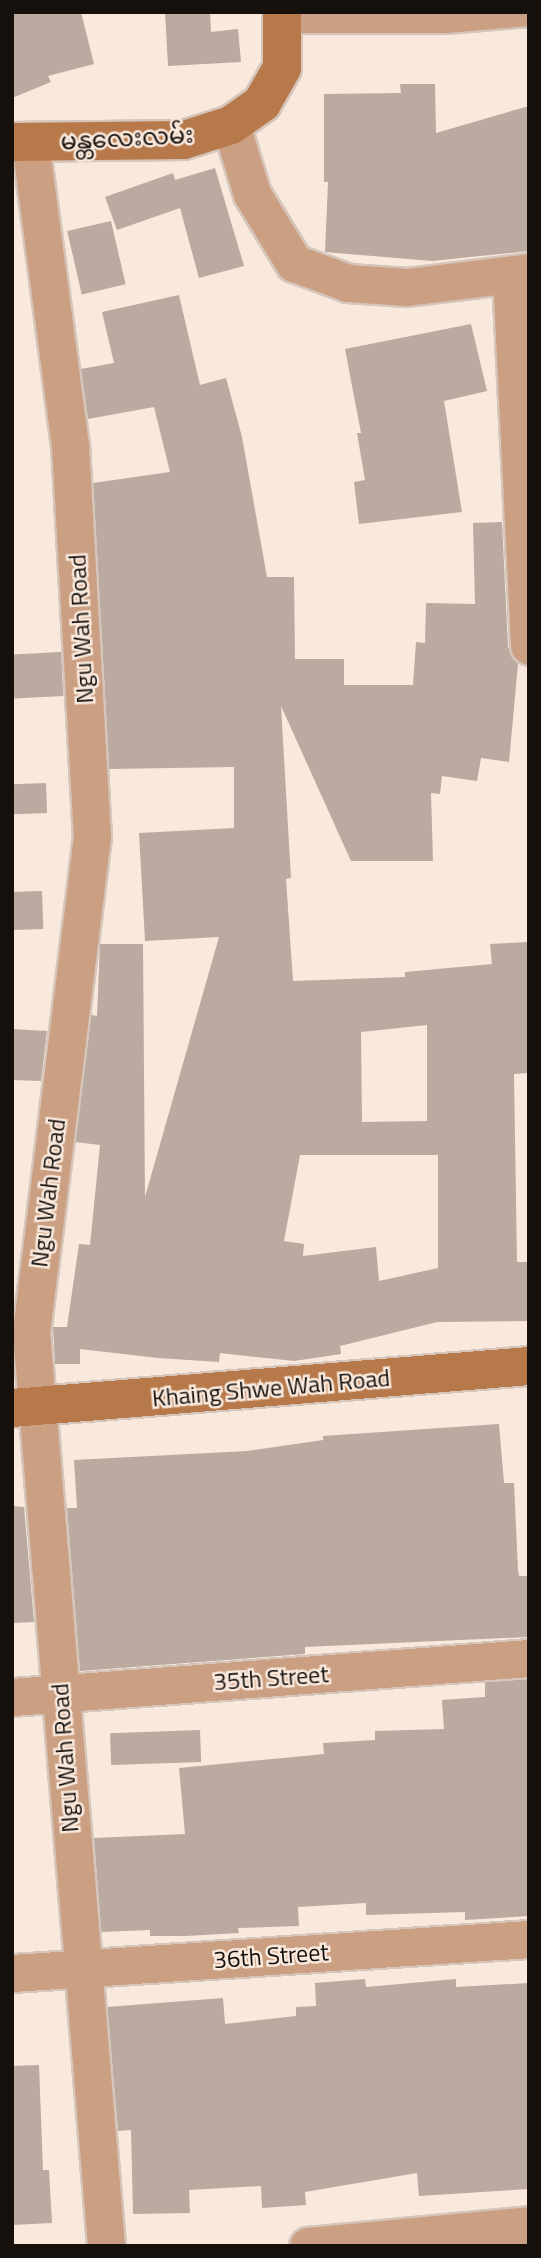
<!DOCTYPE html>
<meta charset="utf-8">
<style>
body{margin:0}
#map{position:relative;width:541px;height:2258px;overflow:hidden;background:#f9e8dc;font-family:"Titillium Web","Noto Sans Myanmar",sans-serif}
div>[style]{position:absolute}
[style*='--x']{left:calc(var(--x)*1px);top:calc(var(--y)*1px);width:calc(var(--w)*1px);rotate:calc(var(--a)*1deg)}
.building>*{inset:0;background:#baaa9f;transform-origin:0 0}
.roads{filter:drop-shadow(2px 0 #d5c5bb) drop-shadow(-2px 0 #d5c5bb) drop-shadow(0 2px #d5c5bb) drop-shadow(0 -2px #d5c5bb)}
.lane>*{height:19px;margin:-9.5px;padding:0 9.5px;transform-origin:9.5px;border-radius:9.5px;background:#cb9f81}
.street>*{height:37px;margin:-18.5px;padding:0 18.5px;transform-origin:18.5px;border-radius:18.5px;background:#cb9f81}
.secondary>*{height:38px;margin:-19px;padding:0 19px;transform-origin:19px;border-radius:19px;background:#b8794a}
span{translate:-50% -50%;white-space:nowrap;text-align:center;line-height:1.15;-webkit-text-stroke:5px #f9e8dc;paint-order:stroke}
.street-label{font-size:24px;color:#16100c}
.frame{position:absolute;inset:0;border:14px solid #16100c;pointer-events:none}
</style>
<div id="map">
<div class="building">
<i style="clip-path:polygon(12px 12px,81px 12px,94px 64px,48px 76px,51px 82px,12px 98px)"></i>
<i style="clip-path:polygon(165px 12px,210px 12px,211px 32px,238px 29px,241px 62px,168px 66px)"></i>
<i style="clip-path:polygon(400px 84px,435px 84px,436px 133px,529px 106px,529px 251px,432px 261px,325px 252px,328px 182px,324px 182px,324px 94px,401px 93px)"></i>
<i style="clip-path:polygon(215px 168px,244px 266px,199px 278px,180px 208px,117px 230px,105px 197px,173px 173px,175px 180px)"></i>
<i style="left:111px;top:221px;width:65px;height:45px;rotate:77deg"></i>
<i style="clip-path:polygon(evenodd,179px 295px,200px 385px,226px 378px,242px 437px,267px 577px,294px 577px,295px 659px,344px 659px,344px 685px,413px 685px,416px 642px,425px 643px,426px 603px,475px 604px,473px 523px,502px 522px,508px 647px,518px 664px,509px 762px,481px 758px,477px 781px,442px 776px,440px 794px,431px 793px,433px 861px,351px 861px,281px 706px,291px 878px,286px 879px,293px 981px,405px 977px,405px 972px,492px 964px,490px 944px,529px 942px,529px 1073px,514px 1074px,517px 1262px,529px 1262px,529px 1321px,437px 1322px,340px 1346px,341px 1354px,294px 1361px,220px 1353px,219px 1362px,158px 1358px,80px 1349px,80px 1364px,55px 1364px,53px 1327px,67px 1327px,79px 1244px,90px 1245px,100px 1145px,75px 1142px,91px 1015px,97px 1016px,100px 944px,143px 944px,145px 1197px,219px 937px,145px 941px,139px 833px,234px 828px,234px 767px,109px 769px,93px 483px,170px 472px,154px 407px,88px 419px,81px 369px,114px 363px,102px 312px,179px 295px,427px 1025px,427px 1121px,362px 1122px,361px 1032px,427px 1025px,179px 295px,300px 1155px,438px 1155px,438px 1268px,379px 1281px,376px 1247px,303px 1256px,304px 1244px,284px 1241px,300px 1155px)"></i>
<i style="clip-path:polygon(471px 324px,487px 391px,444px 401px,462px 512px,359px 524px,354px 482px,365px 480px,357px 433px,361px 433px,345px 349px)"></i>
<i style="left:61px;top:652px;width:44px;height:49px;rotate:87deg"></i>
<i style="left:46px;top:783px;width:30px;height:34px;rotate:88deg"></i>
<i style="left:42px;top:891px;width:38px;height:30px;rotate:88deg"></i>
<i style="clip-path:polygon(12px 1029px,47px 1031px,41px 1081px,12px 1080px)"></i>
<i style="clip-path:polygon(499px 1424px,504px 1483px,514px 1483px,518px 1570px,519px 1576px,529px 1576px,529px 1637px,305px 1647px,305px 1654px,80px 1671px,67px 1508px,77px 1508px,74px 1460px,247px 1451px,323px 1440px,323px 1436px)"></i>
<i style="clip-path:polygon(12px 1506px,24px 1507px,34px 1622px,12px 1623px)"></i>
<i style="clip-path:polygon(529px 1679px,529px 1916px,465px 1920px,465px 1912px,366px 1915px,366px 1903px,298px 1907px,299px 1926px,238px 1928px,239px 1933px,186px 1936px,150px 1936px,150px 1930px,101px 1932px,94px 1838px,185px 1834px,179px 1768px,324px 1754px,323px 1743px,375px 1740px,375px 1731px,444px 1729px,442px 1700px,485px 1697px,485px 1682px)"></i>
<i style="left:200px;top:1730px;width:32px;height:90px;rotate:88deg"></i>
<i style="clip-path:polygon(365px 1979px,366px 1987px,456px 1979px,456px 1987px,529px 1983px,529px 2189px,419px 2196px,417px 2173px,305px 2192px,306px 2205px,262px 2208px,261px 2186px,189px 2190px,190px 2213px,133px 2214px,131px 2130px,118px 2131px,107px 2007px,223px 1998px,225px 2024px,296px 2016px,296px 2007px,316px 2006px,315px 1983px)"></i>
<i style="clip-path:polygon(39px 2065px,43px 2170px,49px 2170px,52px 2223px,12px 2225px,12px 2066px)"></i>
</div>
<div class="roads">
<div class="lane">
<i style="--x:285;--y:23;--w:161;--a:0"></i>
<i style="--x:446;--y:23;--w:83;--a:-4.8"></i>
</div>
<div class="street">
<i style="--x:231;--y:125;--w:72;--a:73.1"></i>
<i style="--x:252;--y:194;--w:81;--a:58.7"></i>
<i style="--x:294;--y:263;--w:58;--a:20.3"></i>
<i style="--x:348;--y:283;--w:59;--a:3.9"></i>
<i style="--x:407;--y:287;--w:123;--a:-7"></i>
<i style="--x:30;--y:142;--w:306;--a:82.5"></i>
<i style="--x:70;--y:445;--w:392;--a:86.8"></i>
<i style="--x:92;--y:836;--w:499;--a:97"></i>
<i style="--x:31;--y:1331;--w:918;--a:85.31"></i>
<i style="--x:511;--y:276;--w:370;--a:87.2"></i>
<i style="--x:12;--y:1697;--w:518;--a:-4.31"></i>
<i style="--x:12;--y:1973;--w:518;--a:-3.76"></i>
<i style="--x:308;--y:2246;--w:222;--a:-5.4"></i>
</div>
<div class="secondary">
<i style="--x:12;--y:142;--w:172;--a:-0.7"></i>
<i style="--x:184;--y:140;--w:49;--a:-17.7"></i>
<i style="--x:231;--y:125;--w:38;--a:-35"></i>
<i style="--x:262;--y:103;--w:40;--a:-60.3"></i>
<i style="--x:282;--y:68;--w:56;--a:-90"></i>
<i style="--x:12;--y:1408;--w:519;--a:-4.64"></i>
</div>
</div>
<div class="street-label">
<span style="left:127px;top:138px;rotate:-3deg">မန္တလေးလမ်း</span>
<span style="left:81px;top:629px;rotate:-93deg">Ngu Wah Road</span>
<span style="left:48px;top:1193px;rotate:-83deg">Ngu Wah Road</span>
<span style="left:271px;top:1388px;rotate:-5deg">Khaing Shwe Wah Road</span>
<span style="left:271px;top:1678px;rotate:-4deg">35th Street</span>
<span style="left:65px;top:1758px;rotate:-94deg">Ngu Wah Road</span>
<span style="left:271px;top:1956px;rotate:-4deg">36th Street</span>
</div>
<div class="frame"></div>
</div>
